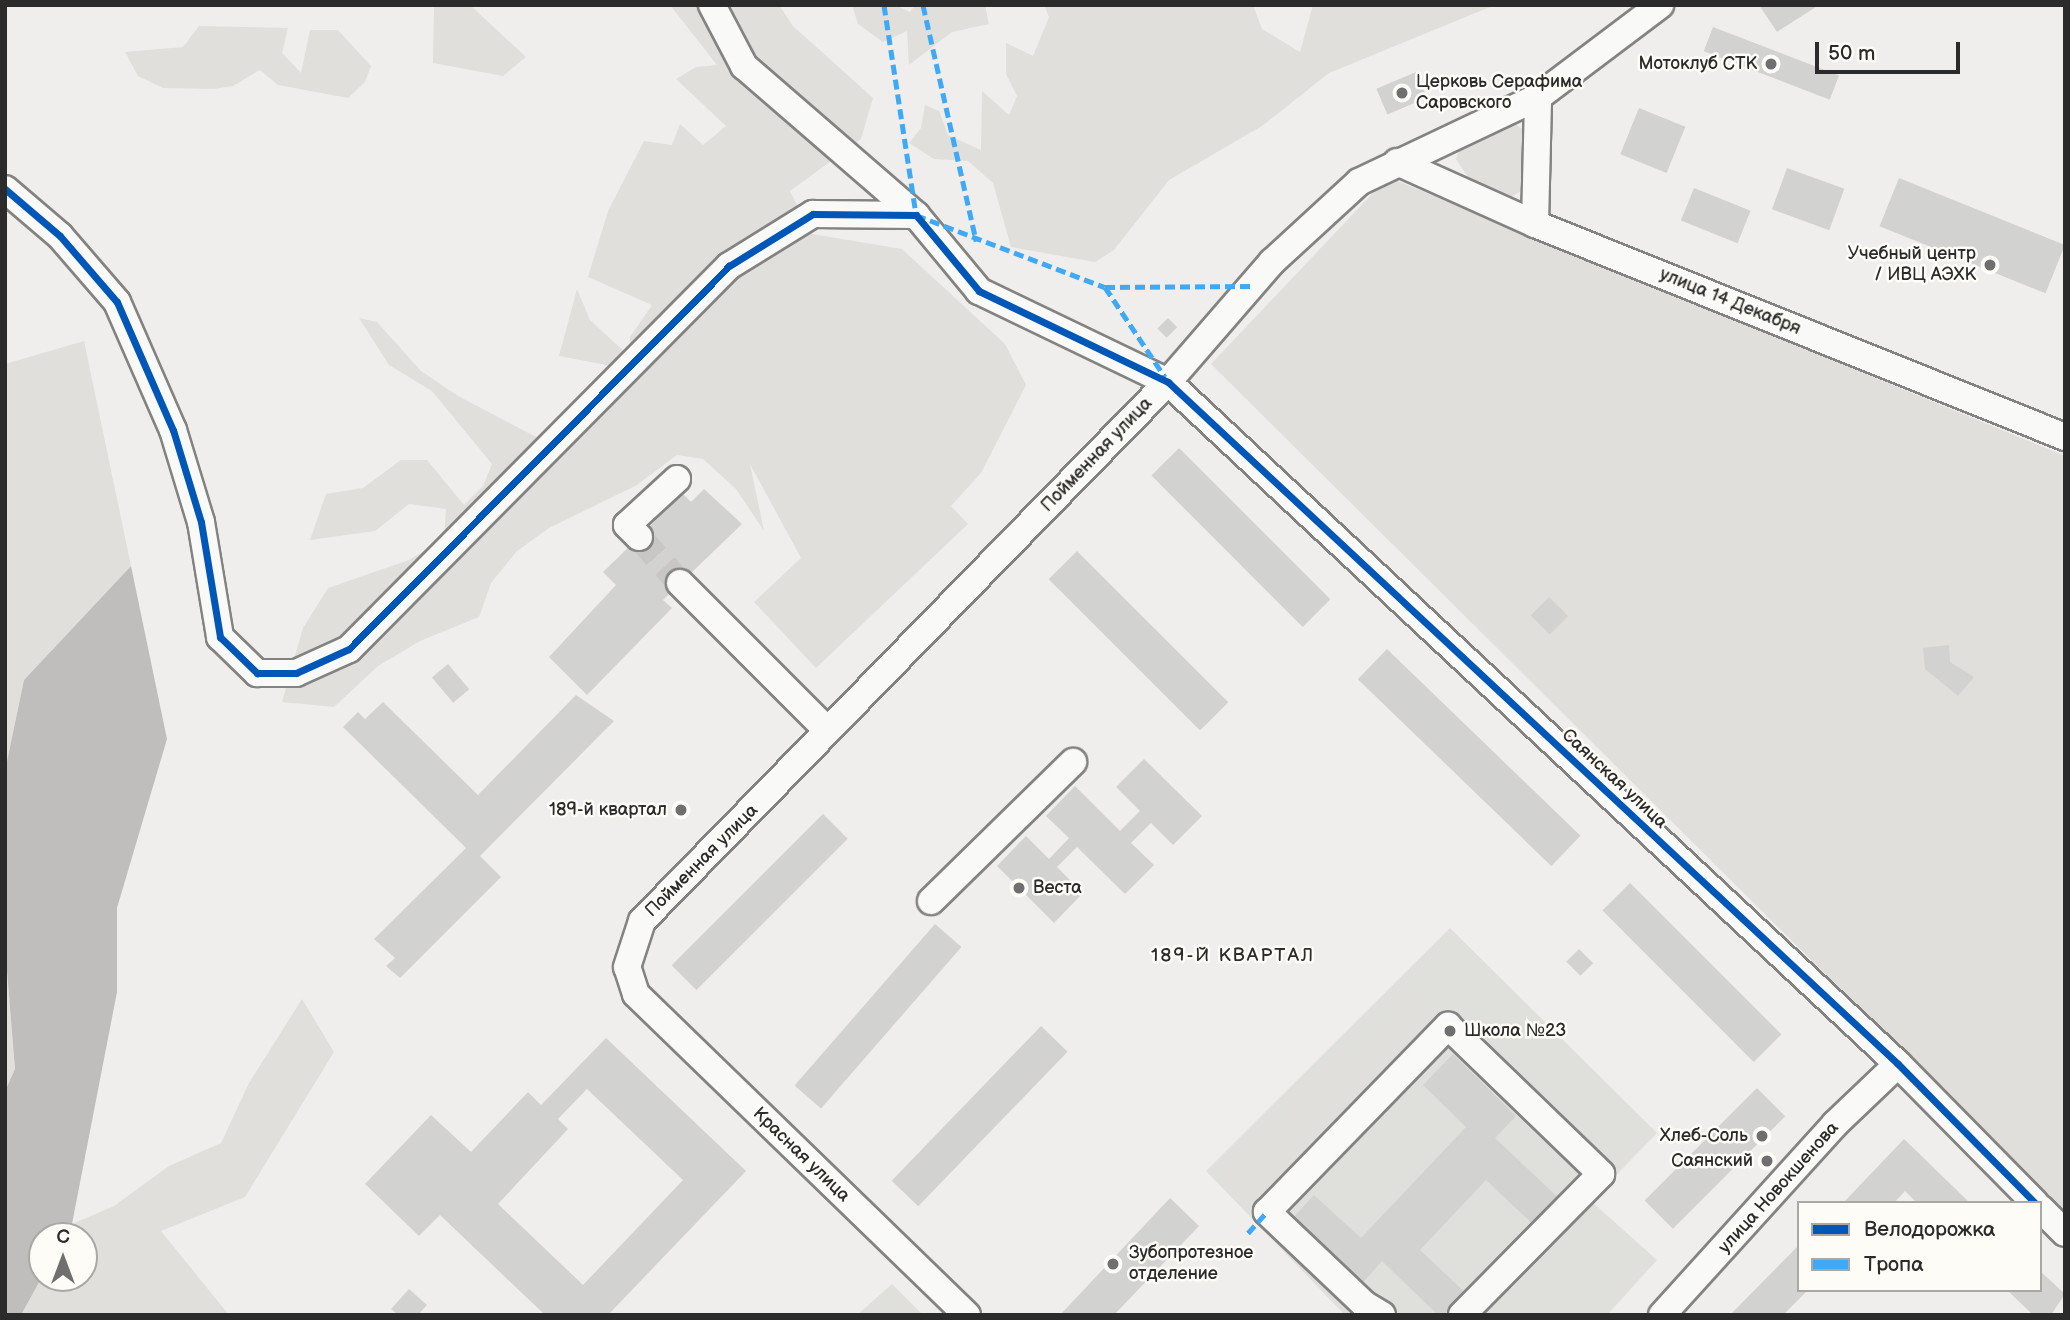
<!DOCTYPE html>
<meta charset="utf-8">
<style>
body{margin:0}
#map{position:relative;width:2070px;height:1320px;overflow:hidden;background:#efeeec;font-family:"Balsamiq Sans",sans-serif}
div>[style]{position:absolute}
[style*='--x']{left:calc(var(--x)*1px);top:calc(var(--y)*1px);width:calc(var(--w)*1px);rotate:calc(var(--a)*1deg)}
.built>*{inset:0;background:#dfdfdc}
.green>*{inset:0;background:#e0dfdc;transform-origin:0 0}
.water>*{inset:0;background:#bfbebc}
.building>*{inset:0;background:#d2d2d0;transform-origin:0 0}
.minor-tunnel>*{height:26px;margin-top:-13px;transform-origin:0;background:repeating-linear-gradient(90deg,#c8c7c5 0 26px,transparent 0 39px)}
.roads{filter:drop-shadow(2px 0 #838382) drop-shadow(-2px 0 #838382) drop-shadow(0 2px #838382) drop-shadow(0 -2px #838382)}
.minor>*{height:26px;margin:-13px;padding:0 13px;transform-origin:13px;border-radius:13px;background:#f9f9f7}
.quiet>*{height:5px;margin-top:-2.5px;transform-origin:0;background:repeating-linear-gradient(90deg,#3fa9f5 0 10px,transparent 0 15px)}
.cycleway>*{height:7px;margin:-3.5px;padding:0 3.5px;transform-origin:3.5px;border-radius:3.5px;background:#0057b8}
.dots>*{width:19px;height:19px;translate:-50% -50%;box-sizing:border-box;border:4px solid #fdfcf7;border-radius:50%}
span{translate:-50% -50%;white-space:nowrap;text-align:center;line-height:1.15;-webkit-text-stroke:5px #fdfcf7;paint-order:stroke}
.poi-label{font-size:18px;color:#2b2b2b}
.right{translate:-100% -50%;text-align:right}
.left{translate:0 -50%;text-align:left}
.street-label{font-size:18px;color:#2b2b2b}
.neighbourhood-label{font-size:19px;color:#2b2b2b;letter-spacing:2px}
.frame{position:absolute;inset:0;border:7px solid #2b2b2b;pointer-events:none}
.legend{position:absolute;left:1797px;top:1201px;width:245px;height:91px;box-sizing:border-box;background:#fdfcf7;border:2px solid #a9a8a5;margin:0;padding:9px 12px;list-style:none;font-size:21px;color:#2b2b2b}
.legend li{display:flex;align-items:center;gap:14px;height:35px}
.legend b{width:35px;border:2px solid #a9a8a5}
.north{position:absolute;left:28px;top:1222px;width:70px;height:70px;box-sizing:border-box;background:#fdfcf7;border:2px solid #a9a8a5;border-radius:50%;rotate:0deg;font-size:19px;font-weight:700;line-height:28px;text-align:center;color:#2b2b2b}
.north::after{content:'';display:block;margin:auto;width:24px;height:32px;background:#706f6f;clip-path:polygon(50% 0,100% 100%,50% 72%,0 100%)}
.scale{position:absolute;left:1815px;top:42px;width:145px;height:32px;box-sizing:border-box;border:4px solid #2b2b2b;border-top:0;padding-left:9px;font-size:21px;line-height:24px;white-space:nowrap;color:#2b2b2b;-webkit-text-stroke:5px #fdfcf7;paint-order:stroke}
</style>
<div id="map">
<div class="built">
<i style="clip-path:polygon(1450px 928px,1657px 1133px,1591px 1201px,1657px 1260px,1607px 1315px,1345px 1315px,1206px 1171px)"></i>
<i style="clip-path:polygon(892px 1284px,923px 1315px,857px 1315px)"></i>
</div>
<div class="green">
<i style="clip-path:polygon(434px 5px,470px 5px,526px 57px,503px 76px,433px 63px)"></i>
<i style="clip-path:polygon(670px 5px,779px 5px,793px 26px,873px 98px,861px 139px,790px 191px,812px 234px,902px 249px,1005px 344px,1026px 385px,981px 473px,951px 506px,968px 524px,816px 668px,754px 602px,801px 558px,750px 464px,764px 531px,736px 489px,703px 459px,677px 455px,637px 485px,549px 528px,517px 551px,491px 583px,479px 617px,420px 641px,378px 666px,334px 707px,282px 702px,303px 628px,328px 588px,409px 560px,444px 539px,446px 509px,409px 504px,375px 531px,310px 540px,326px 494px,363px 488px,401px 460px,427px 460px,464px 505px,483px 486px,492px 464px,432px 391px,389px 365px,359px 318px,377px 322px,421px 371px,458px 396px,542px 440px,612px 366px,559px 356px,577px 289px,590px 320px,629px 356px,630px 337px,652px 305px,588px 277px,608px 211px,644px 141px,672px 145px,680px 124px,703px 145px,726px 126px,676px 79px,696px 67px,717px 65px)"></i>
<i style="clip-path:polygon(852px 5px,895px 5px,910px 12px,915px 5px,985px 5px,989px 24px,952px 32px,909px 65px,907px 31px,883px 42px,858px 24px)"></i>
<i style="clip-path:polygon(1044px 5px,1253px 5px,1262px 29px,1300px 52px,1313px 5px,1495px 5px,1329px 73px,1262px 126px,1169px 180px,1114px 250px,1095px 262px,1011px 247px,993px 183px,968px 161px,934px 159px,909px 143px,921px 128px,925px 105px,939px 111px,948px 135px,981px 150px,982px 91px,1009px 115px,1017px 96px,1006px 74px,1006px 43px,1033px 56px,1049px 17px)"></i>
<i style="clip-path:polygon(199px 26px,288px 28px,282px 53px,301px 73px,310px 30px,338px 30px,371px 66px,365px 82px,348px 98px,278px 85px,260px 70px,233px 86px,214px 89px,163px 88px,138px 76px,125px 52px,183px 47px)"></i>
<i style="clip-path:polygon(1511px 121px,1525px 131px,1523px 190px,1511px 197px,1470px 180px,1456px 159px,1461px 144px)"></i>
<i style="clip-path:polygon(1388px 177px,2065px 456px,2065px 1212px,1211px 364px)"></i>
<i style="clip-path:polygon(84px 341px,131px 566px,24px 680px,5px 771px,5px 364px)"></i>
<i style="clip-path:polygon(5px 946px,15px 1069px,5px 1091px)"></i>
<i style="left:1409px;top:997px;width:40px;height:76px;rotate:42deg"></i>
<i style="clip-path:polygon(302px 999px,334px 1052px,245px 1197px,161px 1231px,229px 1315px,21px 1315px,42px 1277px,84px 1278px,84px 1236px,65px 1236px,72px 1224px,114px 1206px,169px 1166px,221px 1143px,249px 1083px)"></i>
<i style="left:1342px;top:1048px;width:54px;height:88px;rotate:43deg"></i>
<i style="left:1275px;top:1118px;width:53px;height:79px;rotate:44deg"></i>
</div>
<div class="water">
<i style="clip-path:polygon(131px 566px,167px 739px,117px 908px,117px 992px,72px 1224px,65px 1236px,42px 1236px,42px 1277px,21px 1315px,5px 1315px,5px 1091px,15px 1069px,5px 946px,5px 771px,24px 680px)"></i>
</div>
<div class="building">
<i style="clip-path:polygon(1759px 5px,1819px 5px,1777px 32px)"></i>
<i style="left:1713px;top:27px;width:135px;height:26px;rotate:21deg"></i>
<i style="left:1416px;top:72px;width:28px;height:43px;rotate:67deg"></i>
<i style="left:1639px;top:108px;width:50px;height:50px;rotate:22deg"></i>
<i style="left:1787px;top:168px;width:61px;height:44px;rotate:20deg"></i>
<i style="left:1899px;top:178px;width:179px;height:52px;rotate:22deg"></i>
<i style="left:1694px;top:188px;width:61px;height:35px;rotate:22deg"></i>
<i style="left:1168px;top:318px;width:13px;height:15px;rotate:45deg"></i>
<i style="left:1179px;top:448px;width:214px;height:39px;rotate:45deg"></i>
<i style="clip-path:polygon(704px 489px,742px 524px,663px 600px,672px 608px,587px 695px,549px 657px,616px 585px,603px 572px,683px 494px,691px 502px)"></i>
<i style="left:1077px;top:551px;width:214px;height:40px;rotate:45deg"></i>
<i style="left:1549px;top:597px;width:27px;height:26px;rotate:45deg"></i>
<i style="clip-path:polygon(1949px 645px,1950px 662px,1974px 677px,1958px 696px,1925px 669px,1923px 648px)"></i>
<i style="left:1387px;top:649px;width:269px;height:42px;rotate:44deg"></i>
<i style="left:448px;top:664px;width:33px;height:21px;rotate:50deg"></i>
<i style="clip-path:polygon(576px 695px,614px 721px,480px 856px,501px 877px,400px 978px,386px 966px,395px 958px,374px 939px,466px 848px,343px 727px,358px 712px,365px 719px,383px 702px,478px 795px)"></i>
<i style="clip-path:polygon(1144px 759px,1202px 816px,1173px 845px,1151px 823px,1131px 843px,1154px 865px,1125px 894px,1077px 847px,1057px 867px,1083px 893px,1054px 923px,997px 866px,1026px 836px,1049px 859px,1069px 838px,1046px 816px,1075px 786px,1120px 831px,1140px 811px,1116px 787px)"></i>
<i style="left:823px;top:814px;width:35px;height:214px;rotate:45deg"></i>
<i style="left:1630px;top:883px;width:214px;height:39px;rotate:45deg"></i>
<i style="left:935px;top:924px;width:35px;height:214px;rotate:41deg"></i>
<i style="left:1579px;top:949px;width:20px;height:18px;rotate:45deg"></i>
<i style="left:1041px;top:1026px;width:37px;height:215px;rotate:44deg"></i>
<i style="clip-path:polygon(evenodd,606px 1038px,746px 1171px,608px 1315px,545px 1315px,440px 1215px,419px 1236px,365px 1184px,431px 1115px,471px 1152px,528px 1092px,541px 1105px,606px 1038px,587px 1089px,683px 1180px,583px 1285px,498px 1204px,568px 1129px,558px 1119px,587px 1089px)"></i>
<i style="clip-path:polygon(1453px 1054px,1516px 1116px,1495px 1138px,1564px 1203px,1539px 1230px,1486px 1180px,1420px 1250px,1471px 1298px,1455px 1315px,1438px 1315px,1382px 1261px,1360px 1286px,1290px 1221px,1314px 1195px,1361px 1238px,1466px 1127px,1423px 1085px)"></i>
<i style="left:1757px;top:1088px;width:40px;height:159px;rotate:45deg"></i>
<i style="clip-path:polygon(1904px 1139px,1970px 1203px,1917px 1203px,1905px 1191px,1894px 1203px,1843px 1203px)"></i>
<i style="clip-path:polygon(1170px 1198px,1199px 1226px,1114px 1315px,1060px 1315px)"></i>
<i style="clip-path:polygon(1799px 1245px,1799px 1290px,1808px 1290px,1783px 1315px,1730px 1315px)"></i>
<i style="clip-path:polygon(2040px 1271px,2065px 1294px,2051px 1315px,2033px 1315px,2007px 1290px,2040px 1290px)"></i>
<i style="clip-path:polygon(409px 1289px,427px 1305px,418px 1315px,398px 1315px,391px 1309px)"></i>
</div>
<div class="minor-tunnel">
<i style="--x:639;--y:537;--w:62;--a:48.3"></i>
</div>
<div class="roads">
<div class="minor">
<i style="--x:712;--y:5;--w:69;--a:62.3"></i>
<i style="--x:744;--y:66;--w:228;--a:40.9"></i>
<i style="--x:1397;--y:162;--w:151;--a:24.2"></i>
<i style="--x:1535;--y:224;--w:571;--a:21.89"></i>
<i style="--x:5;--y:189;--w:72;--a:40.5"></i>
<i style="--x:60;--y:236;--w:87;--a:49.2"></i>
<i style="--x:117;--y:302;--w:140;--a:66.4"></i>
<i style="--x:173;--y:430;--w:96;--a:73.1"></i>
<i style="--x:201;--y:522;--w:117;--a:80.6"></i>
<i style="--x:220;--y:637;--w:52;--a:44.2"></i>
<i style="--x:257;--y:673;--w:39;--a:0"></i>
<i style="--x:296;--y:673;--w:58;--a:-24.4"></i>
<i style="--x:349;--y:649;--w:540;--a:-45.23"></i>
<i style="--x:729;--y:266;--w:99;--a:-31.8"></i>
<i style="--x:813;--y:214;--w:103;--a:0.6"></i>
<i style="--x:916;--y:215;--w:99;--a:50.3"></i>
<i style="--x:979;--y:291;--w:210;--a:25.7"></i>
<i style="--x:1168;--y:382;--w:999;--a:43.05"></i>
<i style="--x:1898;--y:1064;--w:195;--a:45.4"></i>
<i style="--x:1535;--y:224;--w:127;--a:-88.6"></i>
<i style="--x:639;--y:537;--w:17;--a:-135"></i>
<i style="--x:627;--y:525;--w:68;--a:-42.6"></i>
<i style="--x:680;--y:583;--w:208;--a:45"></i>
<i style="--x:931;--y:901;--w:199;--a:-44.4"></i>
<i style="--x:2040;--y:1208;--w:35;--a:45"></i>
<i style="--x:967;--y:1315;--w:461;--a:-135.9"></i>
<i style="--x:636;--y:994;--w:28;--a:-108"></i>
<i style="--x:627;--y:967;--w:48;--a:-71.9"></i>
<i style="--x:642;--y:921;--w:753;--a:-45.7"></i>
<i style="--x:1168;--y:382;--w:159;--a:-49.1"></i>
<i style="--x:1272;--y:262;--w:118;--a:-42.6"></i>
<i style="--x:1359;--y:182;--w:198;--a:-25.4"></i>
<i style="--x:1538;--y:97;--w:153;--a:-37"></i>
<i style="--x:1382;--y:1315;--w:21;--a:-149"></i>
<i style="--x:1364;--y:1304;--w:134;--a:-136.5"></i>
<i style="--x:1267;--y:1212;--w:260;--a:-45.8"></i>
<i style="--x:1448;--y:1026;--w:213;--a:44"></i>
<i style="--x:1601;--y:1174;--w:198;--a:134.6"></i>
<i style="--x:1662;--y:1315;--w:258;--a:-47.8"></i>
<i style="--x:1835;--y:1124;--w:87;--a:-43.6"></i>
</div>
</div>
<div class="quiet">
<i style="--x:884;--y:5;--w:212;--a:81.3"></i>
<i style="--x:916;--y:215;--w:202;--a:20.9"></i>
<i style="--x:1105;--y:287;--w:146;--a:-0.4"></i>
<i style="--x:923;--y:5;--w:242;--a:77.3"></i>
<i style="--x:1105;--y:287;--w:108;--a:56.3"></i>
<i style="--x:1248;--y:1233;--w:28;--a:-48"></i>
</div>
<div class="cycleway">
<i style="--x:5;--y:189;--w:72;--a:40.5"></i>
<i style="--x:60;--y:236;--w:87;--a:49.2"></i>
<i style="--x:117;--y:302;--w:140;--a:66.4"></i>
<i style="--x:173;--y:430;--w:96;--a:73.1"></i>
<i style="--x:201;--y:522;--w:117;--a:80.6"></i>
<i style="--x:220;--y:637;--w:52;--a:44.2"></i>
<i style="--x:257;--y:673;--w:39;--a:0"></i>
<i style="--x:296;--y:673;--w:58;--a:-24.4"></i>
<i style="--x:349;--y:649;--w:540;--a:-45.23"></i>
<i style="--x:729;--y:266;--w:99;--a:-31.8"></i>
<i style="--x:813;--y:214;--w:103;--a:0.6"></i>
<i style="--x:916;--y:215;--w:99;--a:50.3"></i>
<i style="--x:979;--y:291;--w:210;--a:25.7"></i>
<i style="--x:1168;--y:382;--w:999;--a:43.05"></i>
<i style="--x:1898;--y:1064;--w:195;--a:45.4"></i>
</div>
<div class="dots">
<i style="left:1771px;top:64px;background:#706f6f"></i>
<i style="left:1402px;top:93px;background:#706f6f"></i>
<i style="left:1990px;top:265px;background:#706f6f"></i>
<i style="left:681px;top:810px;background:#706f6f"></i>
<i style="left:1019px;top:888px;background:#706f6f"></i>
<i style="left:1450px;top:1031px;background:#706f6f"></i>
<i style="left:1762px;top:1136px;background:#706f6f"></i>
<i style="left:1767px;top:1161px;background:#706f6f"></i>
<i style="left:1113px;top:1264px;background:#706f6f"></i>
</div>
<div class="poi-label">
<span class="right" style="left:1757px;top:64px">Мотоклуб СТК</span>
<span class="left" style="left:1416px;top:93px">Церковь Серафима<br>Саровского</span>
<span class="right" style="left:1976px;top:265px">Учебный центр<br>/ ИВЦ АЭХК</span>
<span class="right" style="left:667px;top:810px">189-й квартал</span>
<span class="left" style="left:1033px;top:888px">Веста</span>
<span class="left" style="left:1464px;top:1031px">Школа №23</span>
<span class="right" style="left:1748px;top:1136px">Хлеб-Соль</span>
<span class="right" style="left:1753px;top:1161px">Саянский</span>
<span class="left" style="left:1129px;top:1264px">Зубопротезное<br>отделение</span>
</div>
<div class="street-label">
<span style="left:1730px;top:302px;rotate:22deg">улица 14 Декабря</span>
<span style="left:1097px;top:455px;rotate:-46deg">Пойменная улица</span>
<span style="left:1614px;top:779px;rotate:43deg">Саянская улица</span>
<span style="left:702px;top:861px;rotate:-45deg">Пойменная улица</span>
<span style="left:801px;top:1155px;rotate:44deg">Красная улица</span>
<span style="left:1779px;top:1188px;rotate:-48deg">улица Новокшенова</span>
</div>
<div class="neighbourhood-label">
<span style="left:1233px;top:956px">189-Й КВАРТАЛ</span>
</div>
<div class="frame"></div>
<ul class="legend">
<li><b style="height:9px;background:#0057b8"></b>Велодорожка</li>
<li><b style="height:9px;background:#3fa9f5"></b>Тропа</li>
</ul>
<div class="north">С</div>
<div class="scale">50 m</div>
</div>
